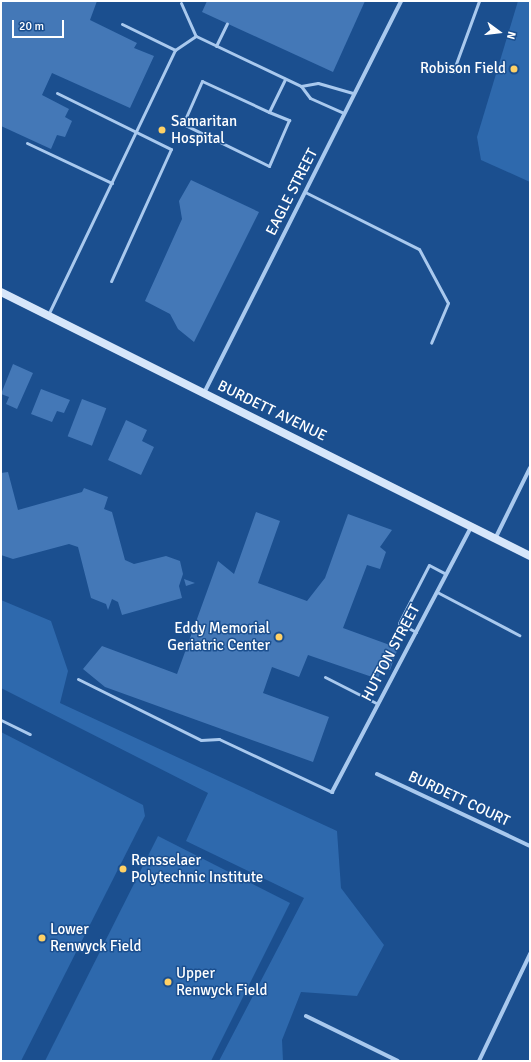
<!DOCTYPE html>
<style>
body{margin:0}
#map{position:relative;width:531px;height:1062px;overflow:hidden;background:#1b4f8f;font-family:Signika,sans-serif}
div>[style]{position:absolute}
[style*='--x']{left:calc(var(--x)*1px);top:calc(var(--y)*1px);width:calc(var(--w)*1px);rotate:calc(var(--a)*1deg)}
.green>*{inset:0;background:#2e69ad}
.building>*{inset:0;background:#4478b7;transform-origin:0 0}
.lane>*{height:3px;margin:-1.5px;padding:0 1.5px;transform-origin:1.5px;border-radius:1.5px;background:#a9c9ee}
.street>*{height:4px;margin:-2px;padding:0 2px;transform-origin:2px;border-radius:2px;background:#a9c9ee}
.secondary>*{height:8px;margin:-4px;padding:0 4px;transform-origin:4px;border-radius:4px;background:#d6e6fa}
.dots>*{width:11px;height:11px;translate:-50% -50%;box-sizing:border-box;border:2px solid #1b4f8f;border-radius:50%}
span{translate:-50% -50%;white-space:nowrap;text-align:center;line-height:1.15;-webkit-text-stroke:3px #1b4f8f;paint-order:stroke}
.poi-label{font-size:15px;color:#fff}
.right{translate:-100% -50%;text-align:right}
.left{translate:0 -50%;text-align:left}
.street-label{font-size:15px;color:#fff}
.frame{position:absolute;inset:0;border:2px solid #fff;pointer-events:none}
.north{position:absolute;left:479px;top:12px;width:40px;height:40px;-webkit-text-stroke:3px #1b4f8f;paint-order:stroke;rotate:105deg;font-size:11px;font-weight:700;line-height:16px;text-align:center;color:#fff}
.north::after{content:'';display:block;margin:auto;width:14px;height:18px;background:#fff;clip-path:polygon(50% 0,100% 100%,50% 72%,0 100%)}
.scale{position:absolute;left:12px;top:20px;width:52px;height:18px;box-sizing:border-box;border:2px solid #fff;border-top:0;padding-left:5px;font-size:12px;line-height:14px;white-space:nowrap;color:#fff;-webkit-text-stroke:3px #1b4f8f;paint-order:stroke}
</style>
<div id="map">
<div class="green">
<i style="clip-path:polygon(518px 1px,530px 1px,530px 182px,481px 160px,477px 137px)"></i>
<i style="clip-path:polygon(1px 600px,51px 621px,68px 671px,60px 703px,337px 831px,341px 888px,384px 945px,357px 996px,301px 992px,282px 1040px,283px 1061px,219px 1061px,304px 898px,186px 841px,208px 793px,1px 688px)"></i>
<i style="clip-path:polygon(1px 732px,143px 805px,145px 816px,21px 1061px,1px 1061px)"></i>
<i style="clip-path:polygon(158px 836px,290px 903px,211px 1061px,45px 1061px)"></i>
</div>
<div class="building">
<i style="clip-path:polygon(1px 1px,97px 1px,90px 20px,137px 43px,134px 48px,154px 56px,130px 108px,52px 73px,42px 95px,69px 109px,65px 117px,72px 121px,65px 137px,57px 135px,51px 149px,1px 126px,2px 116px,1px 115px)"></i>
<i style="clip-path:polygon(207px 1px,365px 1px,333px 72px,202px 12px)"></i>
<i style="clip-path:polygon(191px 180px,259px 212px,194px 342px,178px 329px,170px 314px,145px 301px,182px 219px,179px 201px)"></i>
<i style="clip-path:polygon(13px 364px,33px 373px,17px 409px,6px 404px,9px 397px,1px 394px)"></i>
<i style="clip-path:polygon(41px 389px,70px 400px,64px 413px,57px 411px,52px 422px,31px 414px)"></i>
<i style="left:82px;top:399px;width:26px;height:40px;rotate:21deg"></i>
<i style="clip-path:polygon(126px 420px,147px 430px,142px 441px,154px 447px,141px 475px,108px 460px)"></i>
<i style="clip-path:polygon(8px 472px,18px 510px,82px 492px,84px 488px,108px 497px,104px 509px,112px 512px,125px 560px,134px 564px,166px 556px,180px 561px,183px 574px,179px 586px,182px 598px,122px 615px,118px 602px,112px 599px,108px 610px,106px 604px,91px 598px,78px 547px,69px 544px,13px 559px,1px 555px,1px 473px)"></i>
<i style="clip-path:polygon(256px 512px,280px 521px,258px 583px,307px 601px,325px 578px,348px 514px,392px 530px,380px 547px,386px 552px,380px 569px,367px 565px,343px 628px,398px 648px,390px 670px,382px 667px,378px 679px,308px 655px,299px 677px,272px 667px,263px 693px,329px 717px,313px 762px,105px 687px,83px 669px,102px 646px,177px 674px,218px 561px,234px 574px)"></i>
<i style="clip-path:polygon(184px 579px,195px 583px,186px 586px)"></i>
</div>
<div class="lane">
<i style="--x:181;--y:3;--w:36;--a:66"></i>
<i style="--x:122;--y:24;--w:59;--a:26.1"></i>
<i style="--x:216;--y:46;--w:25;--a:-64"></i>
<i style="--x:453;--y:72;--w:76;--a:-69.9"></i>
<i style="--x:301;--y:86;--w:17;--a:-10"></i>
<i style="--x:318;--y:83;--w:37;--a:16"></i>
<i style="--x:57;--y:93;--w:127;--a:26.2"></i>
<i style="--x:171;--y:149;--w:145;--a:114.4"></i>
<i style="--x:269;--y:112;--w:22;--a:22"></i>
<i style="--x:289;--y:120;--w:50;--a:113.5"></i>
<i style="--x:269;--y:166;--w:96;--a:-154"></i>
<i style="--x:183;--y:124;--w:47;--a:-66.2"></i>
<i style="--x:202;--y:81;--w:74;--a:24.8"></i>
<i style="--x:269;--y:112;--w:37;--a:-64"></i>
<i style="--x:27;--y:143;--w:94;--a:25.2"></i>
<i style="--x:305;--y:192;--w:127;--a:26.6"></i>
<i style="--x:419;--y:249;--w:61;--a:61.8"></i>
<i style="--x:448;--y:303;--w:43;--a:113"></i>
<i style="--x:48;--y:315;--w:294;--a:-64.4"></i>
<i style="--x:175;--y:50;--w:25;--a:-34"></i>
<i style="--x:196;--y:36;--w:116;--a:25.5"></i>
<i style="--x:301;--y:86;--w:15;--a:53"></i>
<i style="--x:310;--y:98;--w:36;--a:24"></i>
<i style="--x:437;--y:592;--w:93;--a:27.7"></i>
<i style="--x:416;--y:632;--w:19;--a:-152"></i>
<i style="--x:399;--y:623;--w:65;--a:-62.7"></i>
<i style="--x:429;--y:565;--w:19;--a:28"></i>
<i style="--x:325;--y:677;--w:59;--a:27"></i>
<i style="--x:78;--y:679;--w:137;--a:26.4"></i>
<i style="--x:201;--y:740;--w:18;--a:-3"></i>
<i style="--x:219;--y:739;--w:125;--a:25.1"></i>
<i style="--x:1;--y:720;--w:32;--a:26"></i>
</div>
<div class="street">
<i style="--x:204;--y:393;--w:439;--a:-63.3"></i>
<i style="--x:495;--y:539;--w:79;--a:-63.8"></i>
<i style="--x:377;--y:774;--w:169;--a:25.2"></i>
<i style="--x:332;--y:792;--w:299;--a:-62.3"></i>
<i style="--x:306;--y:1016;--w:102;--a:26.1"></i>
<i style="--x:479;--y:1061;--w:119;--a:-64.5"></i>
</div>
<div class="secondary">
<i style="--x:1;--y:292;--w:591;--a:26.52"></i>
</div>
<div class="dots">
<i style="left:514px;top:69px;background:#ffd166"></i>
<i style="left:162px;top:130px;background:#ffd166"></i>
<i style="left:279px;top:637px;background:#ffd166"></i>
<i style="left:123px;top:869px;background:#ffd166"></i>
<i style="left:42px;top:938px;background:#ffd166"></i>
<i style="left:168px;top:982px;background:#ffd166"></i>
</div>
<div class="poi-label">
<span class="right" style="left:506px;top:69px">Robison Field</span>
<span class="left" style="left:171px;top:130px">Samaritan<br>Hospital</span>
<span class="right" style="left:270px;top:637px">Eddy Memorial<br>Geriatric Center</span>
<span class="left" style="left:131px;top:869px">Rensselaer<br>Polytechnic Institute</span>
<span class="left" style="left:50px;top:938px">Lower<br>Renwyck Field</span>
<span class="left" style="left:176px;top:982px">Upper<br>Renwyck Field</span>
</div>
<div class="street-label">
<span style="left:292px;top:192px;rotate:-63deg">EAGLE STREET</span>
<span style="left:272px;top:411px;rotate:26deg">BURDETT AVENUE</span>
<span style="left:391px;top:653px;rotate:-62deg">HUTTON STREET</span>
<span style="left:459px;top:799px;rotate:25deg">BURDETT COURT</span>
</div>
<div class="frame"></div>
<div class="north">N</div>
<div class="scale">20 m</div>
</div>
